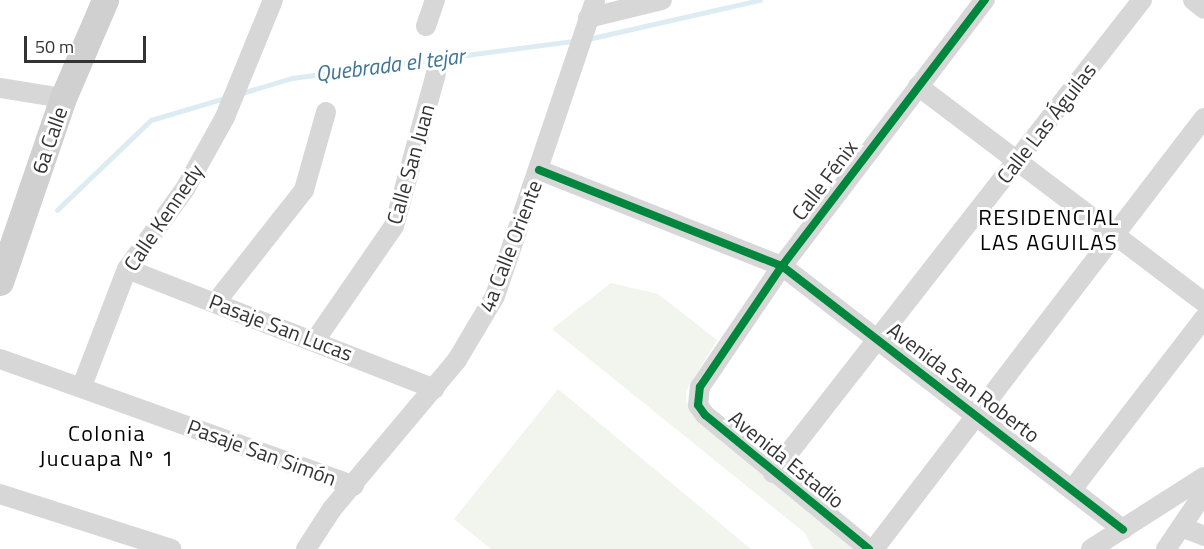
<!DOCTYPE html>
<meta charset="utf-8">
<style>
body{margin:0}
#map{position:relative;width:1204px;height:549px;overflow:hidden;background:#fff;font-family:"Titillium Web",sans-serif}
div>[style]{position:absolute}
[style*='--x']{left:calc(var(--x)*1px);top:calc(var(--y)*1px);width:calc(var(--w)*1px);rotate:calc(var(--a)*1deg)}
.green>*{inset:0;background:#f1f5ed}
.stream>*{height:4.5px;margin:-2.25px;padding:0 2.25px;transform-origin:2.25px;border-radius:2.25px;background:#ddebf3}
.street>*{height:20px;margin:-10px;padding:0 10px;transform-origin:10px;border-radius:10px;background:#d7d7d7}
.secondary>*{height:27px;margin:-13.5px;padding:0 13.5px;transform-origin:13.5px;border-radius:13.5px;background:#d0d0d0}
.cycleway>*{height:8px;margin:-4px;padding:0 4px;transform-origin:4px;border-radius:4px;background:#00873e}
span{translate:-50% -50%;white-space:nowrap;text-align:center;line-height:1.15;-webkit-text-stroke:6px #fff;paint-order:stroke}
.street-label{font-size:21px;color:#333}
.water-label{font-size:22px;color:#3f7597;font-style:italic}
.neighbourhood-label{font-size:22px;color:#000;letter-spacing:1.5px}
.scale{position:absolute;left:24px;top:36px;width:122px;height:27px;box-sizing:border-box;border:3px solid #333;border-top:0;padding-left:8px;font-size:18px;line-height:21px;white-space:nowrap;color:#333;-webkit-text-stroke:4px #fff;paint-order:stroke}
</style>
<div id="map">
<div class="green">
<i style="clip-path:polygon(611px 283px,658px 294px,717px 340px,686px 391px,686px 402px,857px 549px,813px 549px,805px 533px,552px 329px)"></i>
<i style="clip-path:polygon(558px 389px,751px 549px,491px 549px,454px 519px)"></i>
</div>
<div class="stream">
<i style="--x:588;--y:39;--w:176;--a:-12.8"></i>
<i style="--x:242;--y:93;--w:52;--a:-16.7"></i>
<i style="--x:292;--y:78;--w:284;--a:-7.5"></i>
<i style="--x:57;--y:210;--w:130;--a:-43.8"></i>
<i style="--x:151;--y:120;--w:77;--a:-16.6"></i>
</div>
<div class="street">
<i style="--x:1193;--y:0;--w:14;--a:39"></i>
<i style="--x:588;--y:18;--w:76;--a:-13.7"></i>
<i style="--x:426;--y:26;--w:28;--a:-71"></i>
<i style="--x:918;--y:86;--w:358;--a:37.1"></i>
<i style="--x:0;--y:88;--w:64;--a:9"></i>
<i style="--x:539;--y:170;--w:261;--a:21.6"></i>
<i style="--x:782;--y:266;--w:431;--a:37.7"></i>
<i style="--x:127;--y:269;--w:330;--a:21.3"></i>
<i style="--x:216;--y:302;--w:142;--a:-51.8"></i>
<i style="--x:304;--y:190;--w:81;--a:-74.2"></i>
<i style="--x:316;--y:339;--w:137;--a:-55.4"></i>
<i style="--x:394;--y:226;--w:158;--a:-74.6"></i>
<i style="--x:0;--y:359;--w:376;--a:19.7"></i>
<i style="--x:82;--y:386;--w:125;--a:-69"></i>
<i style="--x:127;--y:269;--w:99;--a:-54.1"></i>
<i style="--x:185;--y:189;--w:82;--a:-60.9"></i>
<i style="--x:225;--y:117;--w:126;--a:-67.7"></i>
<i style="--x:773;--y:473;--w:600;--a:-52.04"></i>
<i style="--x:1074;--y:487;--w:213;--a:-52.4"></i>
<i style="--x:0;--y:494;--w:180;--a:17.8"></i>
<i style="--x:1181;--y:527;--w:25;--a:21"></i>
<i style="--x:306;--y:549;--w:48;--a:-57"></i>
<i style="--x:332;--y:509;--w:194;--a:-50"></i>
<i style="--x:457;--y:360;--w:74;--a:-59.3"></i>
<i style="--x:495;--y:296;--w:312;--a:-71.3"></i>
<i style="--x:869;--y:549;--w:212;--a:-140.7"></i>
<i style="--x:705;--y:415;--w:12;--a:-125"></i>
<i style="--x:698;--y:405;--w:18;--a:-84"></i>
<i style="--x:700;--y:387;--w:146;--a:-55.9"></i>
<i style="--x:782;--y:266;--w:335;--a:-52.7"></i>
<i style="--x:874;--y:549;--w:543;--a:-52.56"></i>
<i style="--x:1091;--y:549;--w:134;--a:-32.5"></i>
<i style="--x:1166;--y:549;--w:68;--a:-55.8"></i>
</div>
<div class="secondary">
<i style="--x:0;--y:282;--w:194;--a:-71.1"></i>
<i style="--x:63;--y:98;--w:107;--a:-66.8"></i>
</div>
<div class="cycleway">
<i style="--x:539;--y:170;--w:261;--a:21.6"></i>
<i style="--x:782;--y:266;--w:431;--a:37.7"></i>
<i style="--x:869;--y:549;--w:212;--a:-140.7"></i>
<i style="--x:705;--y:415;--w:12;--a:-125"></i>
<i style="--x:698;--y:405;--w:18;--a:-84"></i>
<i style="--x:700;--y:387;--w:146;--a:-55.9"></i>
<i style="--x:782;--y:266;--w:335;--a:-52.7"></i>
</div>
<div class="street-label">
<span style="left:1046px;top:123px;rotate:-52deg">Calle Las Águilas</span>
<span style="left:49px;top:140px;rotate:-71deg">6a Calle</span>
<span style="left:410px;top:164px;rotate:-74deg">Calle San Juan</span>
<span style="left:824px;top:180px;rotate:-53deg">Calle Fénix</span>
<span style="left:163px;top:217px;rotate:-56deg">Calle Kennedy</span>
<span style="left:510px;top:246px;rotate:-69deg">4a Calle Oriente</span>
<span style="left:281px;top:327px;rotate:21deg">Pasaje San Lucas</span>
<span style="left:964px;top:382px;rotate:37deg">Avenida San Roberto</span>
<span style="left:262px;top:452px;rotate:20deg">Pasaje San Simón</span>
<span style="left:787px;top:459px;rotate:39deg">Avenida Estadio</span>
</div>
<div class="water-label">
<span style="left:390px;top:65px;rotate:-7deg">Quebrada el tejar</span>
</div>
<div class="neighbourhood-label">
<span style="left:1049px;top:230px">RESIDENCIAL<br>LAS AGUILAS</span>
<span style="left:107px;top:446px">Colonia<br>Jucuapa Nº 1</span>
</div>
<div class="scale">50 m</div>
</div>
